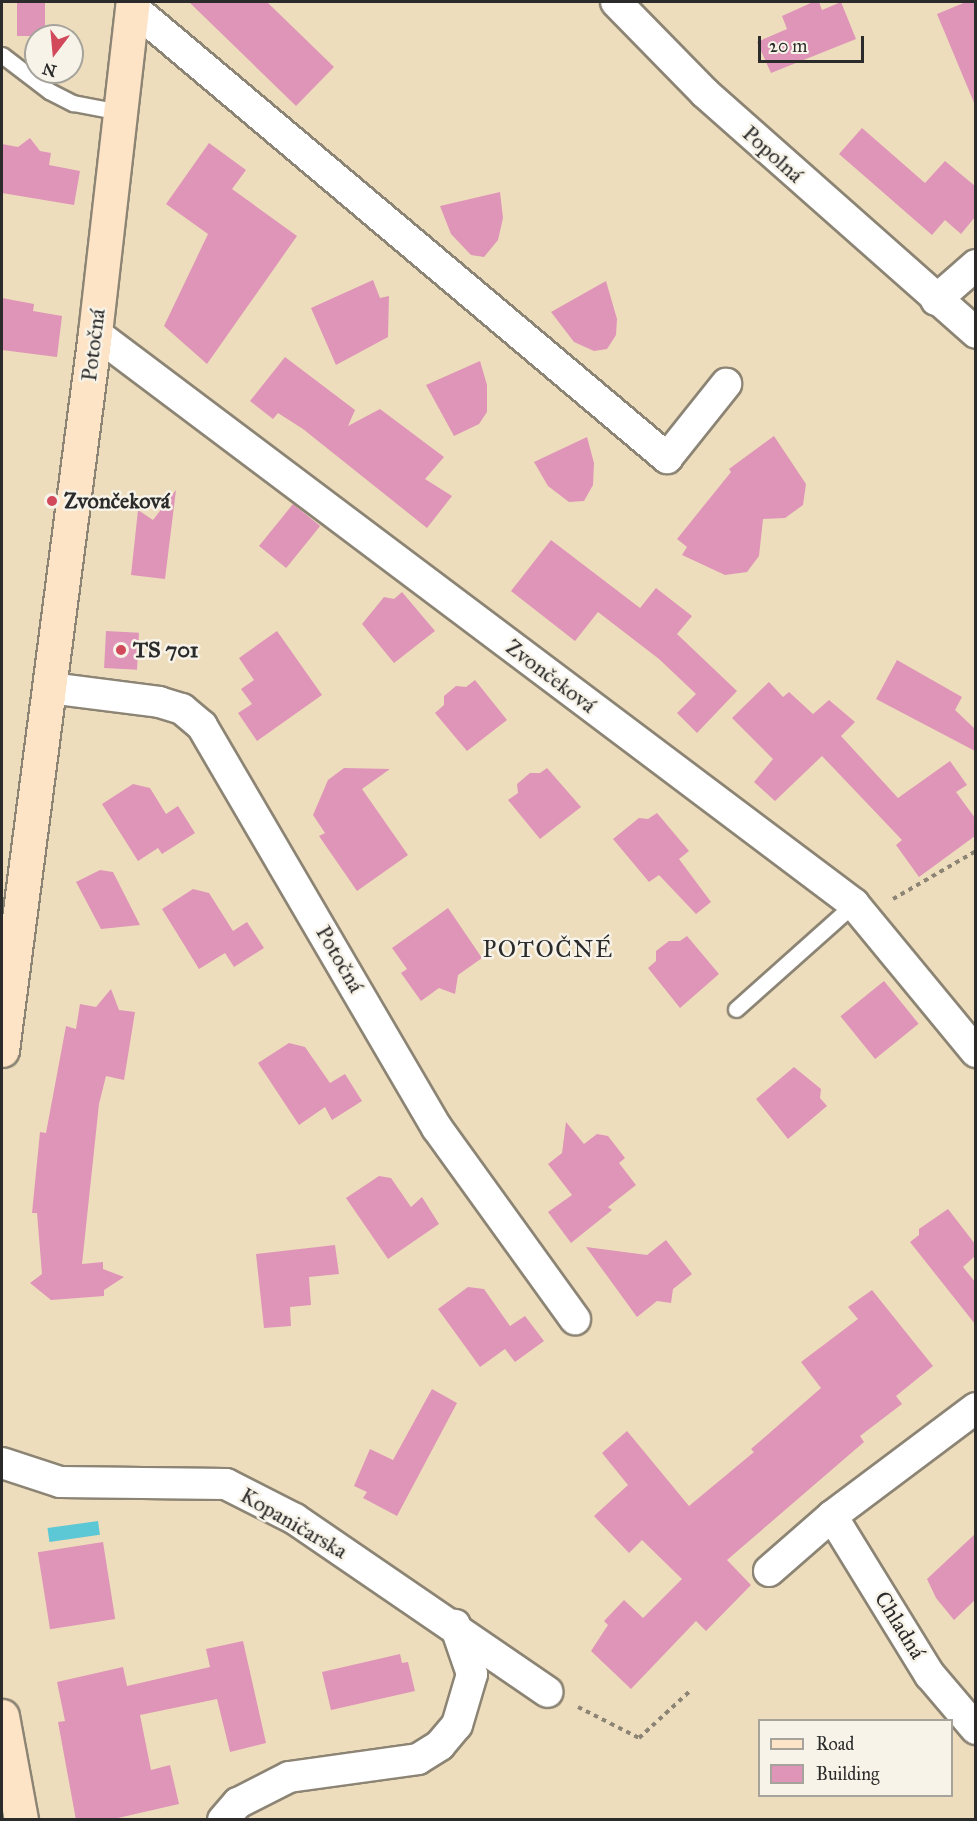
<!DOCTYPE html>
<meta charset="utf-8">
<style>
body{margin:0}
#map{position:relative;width:977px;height:1821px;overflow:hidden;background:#eeddbc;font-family:"IM FELL Great Primer",serif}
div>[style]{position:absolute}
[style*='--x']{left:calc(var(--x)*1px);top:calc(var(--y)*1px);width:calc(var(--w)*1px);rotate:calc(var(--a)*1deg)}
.water>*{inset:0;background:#5cc7d5;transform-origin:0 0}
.building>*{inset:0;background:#de95b8;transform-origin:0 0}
.path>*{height:4px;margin-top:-2px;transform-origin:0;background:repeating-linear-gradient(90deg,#8c8474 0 4.5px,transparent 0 9px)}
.roads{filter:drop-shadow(2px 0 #8c8474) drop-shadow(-2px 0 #8c8474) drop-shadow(0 2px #8c8474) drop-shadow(0 -2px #8c8474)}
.lane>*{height:15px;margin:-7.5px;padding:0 7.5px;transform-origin:7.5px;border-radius:7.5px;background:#fff}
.street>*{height:30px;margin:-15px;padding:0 15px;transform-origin:15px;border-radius:15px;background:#fff}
.secondary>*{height:33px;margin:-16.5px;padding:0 16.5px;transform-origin:16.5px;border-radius:16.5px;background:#fee4c6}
.dots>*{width:16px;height:16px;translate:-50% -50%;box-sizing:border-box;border:3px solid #f7f3e8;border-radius:50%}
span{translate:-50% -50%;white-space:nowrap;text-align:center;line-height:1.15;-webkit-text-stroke:5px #f7f3e8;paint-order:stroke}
.street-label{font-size:22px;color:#2b2b2b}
.poi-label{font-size:22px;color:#2b2b2b;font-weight:700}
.left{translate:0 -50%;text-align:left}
.neighbourhood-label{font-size:24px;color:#2b2b2b;letter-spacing:1.5px}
.frame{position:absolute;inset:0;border:3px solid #2b2b2b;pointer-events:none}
.legend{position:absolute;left:758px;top:1719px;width:195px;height:78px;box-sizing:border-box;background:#f7f3e8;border:2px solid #a5a39c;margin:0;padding:8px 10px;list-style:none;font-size:18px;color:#2b2b2b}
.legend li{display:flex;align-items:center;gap:12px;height:30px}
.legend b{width:30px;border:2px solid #a5a39c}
.north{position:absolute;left:24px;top:24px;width:60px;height:60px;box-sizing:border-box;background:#f7f3e8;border:2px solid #a5a39c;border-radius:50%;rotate:196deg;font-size:16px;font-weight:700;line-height:24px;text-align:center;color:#2b2b2b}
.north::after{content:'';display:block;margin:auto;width:21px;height:27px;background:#d1495b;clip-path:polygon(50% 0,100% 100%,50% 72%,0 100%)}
.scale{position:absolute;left:758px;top:36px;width:106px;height:27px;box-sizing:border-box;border:3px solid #2b2b2b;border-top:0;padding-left:8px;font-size:18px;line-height:21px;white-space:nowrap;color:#2b2b2b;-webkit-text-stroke:4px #f7f3e8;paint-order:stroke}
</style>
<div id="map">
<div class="water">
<i style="left:98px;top:1521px;width:14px;height:51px;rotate:82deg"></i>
</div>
<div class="building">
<i style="left:17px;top:2px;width:28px;height:34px"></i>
<i style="clip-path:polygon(189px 2px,267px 2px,334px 67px,296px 106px)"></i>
<i style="clip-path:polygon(813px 2px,819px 2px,822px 10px,841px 2px,856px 39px,771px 73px,757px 42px,787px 29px,782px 16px)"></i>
<i style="clip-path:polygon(966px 2px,975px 2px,975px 105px,937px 14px)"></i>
<i style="clip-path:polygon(862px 128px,925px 183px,945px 161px,975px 186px,975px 217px,961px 234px,945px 220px,932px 235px,839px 154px)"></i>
<i style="clip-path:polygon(30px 138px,40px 151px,51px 153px,49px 165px,80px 171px,74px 205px,2px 193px,2px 144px,18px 147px)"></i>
<i style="clip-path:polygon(209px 143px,246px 170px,232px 189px,297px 236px,207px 364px,164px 326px,208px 234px,166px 204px)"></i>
<i style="clip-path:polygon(500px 192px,503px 218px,498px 240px,484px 257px,471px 255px,451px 234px,440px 206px)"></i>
<i style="clip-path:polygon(373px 280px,380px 298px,389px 296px,388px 337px,336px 365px,311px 308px)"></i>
<i style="clip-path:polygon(606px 281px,617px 319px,616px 335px,607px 349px,594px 351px,574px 342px,551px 312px)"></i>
<i style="clip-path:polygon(2px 298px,34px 304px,33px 311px,62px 316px,57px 357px,2px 350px)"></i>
<i style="clip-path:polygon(285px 357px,355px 410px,348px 426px,380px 409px,444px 457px,425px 479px,452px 496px,427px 528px,303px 429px,278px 413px,273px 419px,250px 401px)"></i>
<i style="clip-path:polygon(480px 361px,487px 385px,487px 412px,479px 424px,454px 436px,426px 385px)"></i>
<i style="clip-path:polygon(774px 436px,806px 484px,803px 505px,785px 518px,763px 519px,759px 556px,747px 572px,725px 575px,682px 555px,687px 547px,677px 539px,731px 472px,729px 469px)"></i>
<i style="clip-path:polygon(587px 437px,594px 463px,593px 485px,584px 501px,569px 502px,548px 486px,534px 462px)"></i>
<i style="clip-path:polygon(176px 490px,165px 579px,131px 575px,138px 510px,153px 520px)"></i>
<i style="left:293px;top:504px;width:35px;height:54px;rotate:39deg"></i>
<i style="clip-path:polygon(551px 540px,640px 608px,656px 588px,692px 616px,677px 634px,737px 691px,697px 733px,677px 713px,696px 694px,659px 659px,598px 612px,575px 641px,511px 591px)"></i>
<i style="clip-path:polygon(402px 592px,435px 631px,394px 663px,362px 624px,384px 597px,394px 599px)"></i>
<i style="left:106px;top:631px;width:33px;height:37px;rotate:3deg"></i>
<i style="clip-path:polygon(277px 631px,322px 695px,257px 741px,238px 713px,252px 704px,241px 689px,254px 680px,239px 658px)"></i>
<i style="clip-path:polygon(897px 660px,962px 697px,955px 710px,975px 729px,975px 751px,876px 699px)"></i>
<i style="clip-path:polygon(475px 680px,507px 720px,467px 751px,435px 713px,444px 705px,444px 696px,456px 686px,466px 687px)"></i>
<i style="clip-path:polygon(769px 682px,783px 697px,789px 692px,813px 714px,829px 700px,855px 722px,841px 736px,898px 798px,950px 761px,967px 785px,956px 792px,975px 818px,975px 836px,919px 877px,896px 845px,902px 840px,822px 756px,775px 801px,754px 782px,773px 759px,732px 718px)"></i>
<i style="clip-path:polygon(344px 768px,390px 769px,362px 789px,408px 855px,357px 891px,319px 836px,325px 833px,313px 815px,328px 780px)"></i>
<i style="clip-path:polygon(547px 768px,581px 807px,540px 839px,508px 800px,518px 793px,517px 784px,530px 773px,540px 773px)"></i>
<i style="clip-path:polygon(133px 784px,150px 788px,166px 814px,178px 806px,195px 833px,162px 854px,158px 848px,138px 861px,102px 804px)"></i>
<i style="clip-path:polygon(657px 813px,689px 851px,679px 859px,711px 902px,696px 914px,659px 875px,649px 882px,613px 839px,639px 818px,648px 819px)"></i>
<i style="clip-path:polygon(100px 870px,113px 872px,140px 925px,101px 929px,76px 882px)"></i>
<i style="clip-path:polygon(193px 889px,209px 893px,233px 931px,247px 922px,264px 948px,234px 967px,225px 953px,199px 969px,162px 909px)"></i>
<i style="clip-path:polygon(448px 908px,482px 958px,458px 975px,455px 994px,439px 988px,421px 1001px,401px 973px,407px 969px,392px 948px)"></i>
<i style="clip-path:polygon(687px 936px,719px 974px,680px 1008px,648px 968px,656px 961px,656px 951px,669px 941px,680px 941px)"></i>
<i style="left:884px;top:981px;width:55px;height:56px;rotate:51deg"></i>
<i style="clip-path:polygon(111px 989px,119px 1010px,135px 1012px,124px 1080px,106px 1076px,99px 1104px,82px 1264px,103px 1262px,103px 1269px,124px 1277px,104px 1290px,104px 1296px,51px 1300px,30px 1283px,42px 1274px,37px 1213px,32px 1213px,40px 1132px,46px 1133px,66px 1026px,76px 1029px,80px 1004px,96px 1007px)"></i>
<i style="clip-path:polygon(289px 1043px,305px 1047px,330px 1083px,345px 1074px,362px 1101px,332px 1120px,325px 1107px,299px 1125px,258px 1063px)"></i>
<i style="clip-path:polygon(794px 1067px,821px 1089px,820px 1098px,827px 1106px,788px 1139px,756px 1099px)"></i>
<i style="clip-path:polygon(566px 1122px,584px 1144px,597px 1134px,608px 1136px,625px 1158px,619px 1163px,636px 1185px,608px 1207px,612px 1210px,571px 1243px,548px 1212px,572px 1195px,548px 1164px,562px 1153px)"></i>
<i style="clip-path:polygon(379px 1176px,391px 1178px,411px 1207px,422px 1197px,439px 1224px,388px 1259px,346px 1198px)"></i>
<i style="clip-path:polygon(948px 1209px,975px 1244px,975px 1256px,963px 1267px,975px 1282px,975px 1324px,910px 1242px,919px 1235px,919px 1229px)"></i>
<i style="clip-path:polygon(666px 1240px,692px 1274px,673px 1289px,671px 1303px,657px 1301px,637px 1317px,586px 1247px,647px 1255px)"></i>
<i style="clip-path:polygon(335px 1245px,339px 1274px,309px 1277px,311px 1305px,290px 1307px,291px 1326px,264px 1328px,256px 1254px)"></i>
<i style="clip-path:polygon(468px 1287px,484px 1289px,510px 1326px,525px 1316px,544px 1341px,515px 1362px,505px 1349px,480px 1367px,438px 1309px)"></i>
<i style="clip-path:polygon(872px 1290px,933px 1366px,896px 1396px,902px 1404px,860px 1436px,864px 1442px,727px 1560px,751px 1585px,706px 1631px,696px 1621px,631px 1689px,591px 1651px,608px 1625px,604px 1621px,624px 1600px,643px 1618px,682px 1579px,642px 1540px,629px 1553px,594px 1516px,628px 1485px,602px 1453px,627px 1431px,689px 1506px,754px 1452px,751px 1449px,821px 1388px,801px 1362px,858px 1319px,848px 1307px)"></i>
<i style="clip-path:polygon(432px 1389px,457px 1403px,397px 1516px,363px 1498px,367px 1492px,354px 1486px,370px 1449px,393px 1460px)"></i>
<i style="clip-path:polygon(975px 1534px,975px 1600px,954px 1620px,936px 1598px,927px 1579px)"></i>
<i style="left:103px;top:1542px;width:78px;height:66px;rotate:81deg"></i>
<i style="clip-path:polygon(243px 1641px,266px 1743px,230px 1752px,217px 1699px,140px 1715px,151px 1770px,170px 1765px,179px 1804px,109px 1820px,76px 1820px,58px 1722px,65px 1721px,57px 1682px,123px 1667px,127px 1686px,210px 1667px,206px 1649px)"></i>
<i style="clip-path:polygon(400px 1654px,402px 1663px,408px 1662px,415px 1691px,331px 1710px,322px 1672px)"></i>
</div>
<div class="path">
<i style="--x:893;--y:899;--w:96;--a:-30"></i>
<i style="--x:578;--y:1707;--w:68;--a:26.9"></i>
<i style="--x:639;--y:1738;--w:69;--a:-42.7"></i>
</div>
<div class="roads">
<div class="lane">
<i style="--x:2;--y:55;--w:59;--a:37.5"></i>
<i style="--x:49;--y:91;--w:27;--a:27"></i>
<i style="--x:73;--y:103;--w:48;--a:10.8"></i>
<i style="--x:736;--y:1009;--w:158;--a:-41.7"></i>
</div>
<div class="street">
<i style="--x:616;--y:2;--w:127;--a:45.6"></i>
<i style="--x:705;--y:93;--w:362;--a:41.5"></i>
<i style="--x:132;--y:7;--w:700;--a:40.13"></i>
<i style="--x:667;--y:458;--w:95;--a:-51.4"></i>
<i style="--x:936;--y:300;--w:53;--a:-41.2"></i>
<i style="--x:95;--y:333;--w:950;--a:36.95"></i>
<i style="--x:854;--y:904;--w:192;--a:50.5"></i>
<i style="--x:50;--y:688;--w:110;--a:7.3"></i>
<i style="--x:159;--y:702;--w:24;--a:17"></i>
<i style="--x:182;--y:709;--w:26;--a:40"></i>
<i style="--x:202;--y:726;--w:466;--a:59.7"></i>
<i style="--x:437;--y:1128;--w:236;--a:54.2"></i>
<i style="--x:2;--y:1463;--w:61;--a:18.1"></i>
<i style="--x:60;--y:1482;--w:166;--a:0.7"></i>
<i style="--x:226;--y:1484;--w:77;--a:26.9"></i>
<i style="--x:295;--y:1519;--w:306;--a:34.4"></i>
<i style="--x:832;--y:1516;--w:187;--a:58.4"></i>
<i style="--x:930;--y:1675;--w:71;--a:49.6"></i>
<i style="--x:769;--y:1571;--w:84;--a:-41.1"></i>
<i style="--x:832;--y:1516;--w:180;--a:-36.9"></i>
<i style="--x:223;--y:1820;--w:23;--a:-49"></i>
<i style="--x:238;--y:1803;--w:57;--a:-27"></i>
<i style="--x:289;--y:1777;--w:130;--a:-7.9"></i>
<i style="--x:418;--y:1759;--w:26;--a:-32"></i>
<i style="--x:440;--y:1745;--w:26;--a:-50"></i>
<i style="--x:457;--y:1725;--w:53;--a:-73.6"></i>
<i style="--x:472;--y:1674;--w:52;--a:-109.1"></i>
</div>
<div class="secondary">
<i style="--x:2;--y:1050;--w:723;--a:-82.61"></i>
<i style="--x:95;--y:333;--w:333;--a:-83.5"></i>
<i style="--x:2;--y:1716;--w:106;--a:79.6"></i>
</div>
</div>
<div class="dots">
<i style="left:52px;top:501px;background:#d1495b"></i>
<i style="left:121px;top:650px;background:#d1495b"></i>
</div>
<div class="street-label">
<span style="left:773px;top:154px;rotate:42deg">Popolná</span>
<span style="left:93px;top:345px;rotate:-83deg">Potočná</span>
<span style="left:551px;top:676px;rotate:37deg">Zvončeková</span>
<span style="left:340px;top:959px;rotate:60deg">Potočná</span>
<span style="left:294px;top:1523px;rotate:30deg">Kopaničarska</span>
<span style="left:900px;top:1625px;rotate:58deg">Chladná</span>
</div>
<div class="poi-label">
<span class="left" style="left:64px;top:501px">Zvončeková</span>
<span class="left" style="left:133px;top:650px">TS 701</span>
</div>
<div class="neighbourhood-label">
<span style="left:548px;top:950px">POTOČNÉ</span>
</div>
<div class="frame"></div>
<ul class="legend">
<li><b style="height:8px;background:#fee4c6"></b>Road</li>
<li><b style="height:16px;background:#de95b8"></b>Building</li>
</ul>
<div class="north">N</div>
<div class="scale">20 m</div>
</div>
